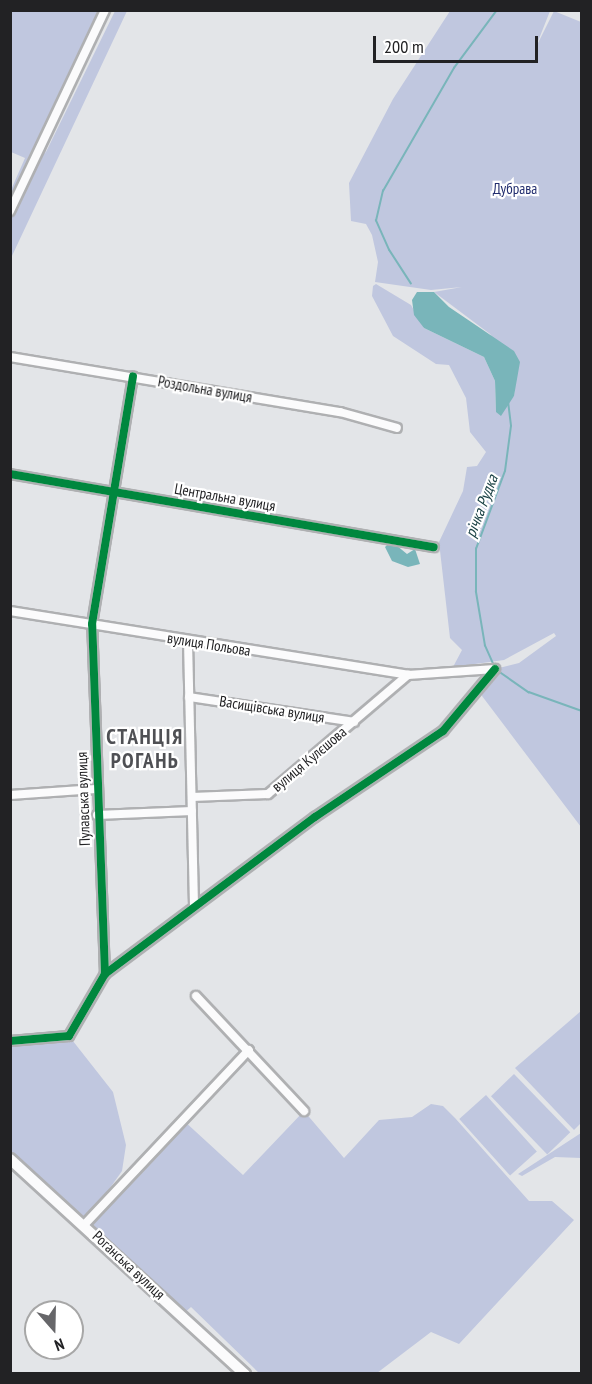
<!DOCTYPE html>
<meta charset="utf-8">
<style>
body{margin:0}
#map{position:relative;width:592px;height:1384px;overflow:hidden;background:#e3e5e8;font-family:"PT Sans Narrow",sans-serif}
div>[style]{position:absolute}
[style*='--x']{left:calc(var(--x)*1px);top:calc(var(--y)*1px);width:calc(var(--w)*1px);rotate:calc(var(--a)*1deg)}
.green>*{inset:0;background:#c0c7df;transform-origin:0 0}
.water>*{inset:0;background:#79b5ba}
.stream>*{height:1.5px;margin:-0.75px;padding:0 0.75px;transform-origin:0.75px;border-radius:0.75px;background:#79b5ba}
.roads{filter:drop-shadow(2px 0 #afb0b2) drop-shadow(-2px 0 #afb0b2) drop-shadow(0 2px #afb0b2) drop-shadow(0 -2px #afb0b2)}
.minor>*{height:8px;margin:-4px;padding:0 4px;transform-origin:4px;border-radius:4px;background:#fbfbfc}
.major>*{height:10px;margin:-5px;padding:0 5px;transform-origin:5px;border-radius:5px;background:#fbfbfc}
.cycleway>*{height:8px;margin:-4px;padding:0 4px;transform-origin:4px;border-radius:4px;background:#00873e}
span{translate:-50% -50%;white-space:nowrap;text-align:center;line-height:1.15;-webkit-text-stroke:4.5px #fff;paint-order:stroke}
.park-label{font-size:15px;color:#222d6e}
.street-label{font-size:15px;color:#222224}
.water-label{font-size:16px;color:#153d40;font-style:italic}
.district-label{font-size:21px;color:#4f5054;font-weight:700;letter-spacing:1.5px}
.frame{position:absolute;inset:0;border:12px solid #222224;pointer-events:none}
.north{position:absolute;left:24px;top:1300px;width:60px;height:60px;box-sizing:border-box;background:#fff;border:2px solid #a7a7a7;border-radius:50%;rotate:160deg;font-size:16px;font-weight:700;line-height:24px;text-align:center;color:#222224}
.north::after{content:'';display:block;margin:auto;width:21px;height:27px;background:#666669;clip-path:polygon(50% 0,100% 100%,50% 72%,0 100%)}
.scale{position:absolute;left:373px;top:36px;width:165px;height:27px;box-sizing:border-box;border:3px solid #222224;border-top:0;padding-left:8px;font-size:18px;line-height:21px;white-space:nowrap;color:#222224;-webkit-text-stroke:4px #fff;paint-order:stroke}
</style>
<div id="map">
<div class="green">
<i style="clip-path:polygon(10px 11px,99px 11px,61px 94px,45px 154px,115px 11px,127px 11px,11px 258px,11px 190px,25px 158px,11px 152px)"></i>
<i style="clip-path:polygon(450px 11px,550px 11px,535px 49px,554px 11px,581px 22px,581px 827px,482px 696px,483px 683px,495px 669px,519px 663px,556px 636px,554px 633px,504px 660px,453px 667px,462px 650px,450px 638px,439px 542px,463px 491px,467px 467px,477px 466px,486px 452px,470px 432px,466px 398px,449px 365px,436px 364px,393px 336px,372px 296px,373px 286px,376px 284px,411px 305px,424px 328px,484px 357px,495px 381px,496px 412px,514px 396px,516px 368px,490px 334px,434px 292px,462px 287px,431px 290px,375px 282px,378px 262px,372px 235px,366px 224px,351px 221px,349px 183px,393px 99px)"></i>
<i style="clip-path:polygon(581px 1011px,581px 1123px,574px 1130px,515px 1068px)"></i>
<i style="clip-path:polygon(69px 1036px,113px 1092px,126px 1145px,122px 1171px,88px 1219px,183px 1120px,243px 1175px,304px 1111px,344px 1158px,379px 1120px,412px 1117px,431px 1104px,443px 1106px,455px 1118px,529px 1201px,552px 1201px,574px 1220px,459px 1344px,431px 1332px,377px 1373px,259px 1373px,191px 1307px,182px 1315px,11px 1159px,11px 1041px)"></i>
<i style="left:514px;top:1074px;width:81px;height:32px;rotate:46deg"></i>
<i style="left:486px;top:1095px;width:76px;height:36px;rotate:48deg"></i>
<i style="clip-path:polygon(581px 1133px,581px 1158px,555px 1157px,522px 1176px,518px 1174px)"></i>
</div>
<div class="water">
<i style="clip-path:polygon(417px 292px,434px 292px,449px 307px,514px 351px,520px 362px,514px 396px,501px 416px,496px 412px,495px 381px,484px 357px,424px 328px,414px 315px,412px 300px)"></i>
<i style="clip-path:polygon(388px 544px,396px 545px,407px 554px,415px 549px,420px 564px,408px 567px,392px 561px,385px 547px)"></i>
</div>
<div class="stream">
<i style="--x:411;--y:284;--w:40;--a:-122.9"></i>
<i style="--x:389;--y:250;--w:32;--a:-114"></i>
<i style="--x:376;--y:221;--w:31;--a:-77"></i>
<i style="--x:383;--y:191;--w:142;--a:-60"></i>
<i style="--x:454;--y:68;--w:72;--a:-53.4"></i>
<i style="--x:494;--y:666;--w:22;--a:-114"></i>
<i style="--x:485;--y:646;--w:55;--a:-99.5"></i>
<i style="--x:476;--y:592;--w:43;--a:-90"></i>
<i style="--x:476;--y:549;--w:83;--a:-69.6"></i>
<i style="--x:505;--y:471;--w:45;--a:-82.4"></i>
<i style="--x:511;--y:426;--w:23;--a:-97"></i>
<i style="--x:497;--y:670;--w:39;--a:35"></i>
<i style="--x:529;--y:692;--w:56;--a:19.7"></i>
</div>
<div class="roads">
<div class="minor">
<i style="--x:10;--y:211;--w:222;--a:-64.7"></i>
<i style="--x:10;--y:357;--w:335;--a:9.5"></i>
<i style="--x:340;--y:412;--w:59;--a:15.7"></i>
<i style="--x:10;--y:474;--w:430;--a:9.8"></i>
<i style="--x:10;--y:611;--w:403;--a:9.1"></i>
<i style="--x:408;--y:675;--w:87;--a:-3.9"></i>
<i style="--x:188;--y:641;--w:265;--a:88.7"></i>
<i style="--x:189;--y:697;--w:167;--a:8.6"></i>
<i style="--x:10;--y:795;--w:86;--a:-4"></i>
<i style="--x:192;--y:797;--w:76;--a:-2.3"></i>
<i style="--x:268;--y:794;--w:184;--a:-40.4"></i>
<i style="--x:97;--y:815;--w:95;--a:-2.4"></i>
<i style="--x:105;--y:974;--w:350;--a:-92.1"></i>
<i style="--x:92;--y:624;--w:251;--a:-80.6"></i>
<i style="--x:196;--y:996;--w:158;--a:46.8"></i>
<i style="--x:10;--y:1041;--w:59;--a:-4.8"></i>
<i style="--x:69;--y:1036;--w:72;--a:-59.9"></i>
<i style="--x:105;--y:974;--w:262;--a:-36.8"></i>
<i style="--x:315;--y:817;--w:154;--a:-33.9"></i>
<i style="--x:443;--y:731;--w:81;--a:-50"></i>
<i style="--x:85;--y:1224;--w:239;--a:-46.7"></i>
</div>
<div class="major">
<i style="--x:10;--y:1159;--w:319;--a:42.5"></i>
</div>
</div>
<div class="cycleway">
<i style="--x:10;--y:474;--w:430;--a:9.8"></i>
<i style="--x:105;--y:974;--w:350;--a:-92.1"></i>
<i style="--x:92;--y:624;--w:251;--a:-80.6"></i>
<i style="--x:10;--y:1041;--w:59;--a:-4.8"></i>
<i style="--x:69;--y:1036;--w:72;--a:-59.9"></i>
<i style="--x:105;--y:974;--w:262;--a:-36.8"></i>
<i style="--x:315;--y:817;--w:154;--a:-33.9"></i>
<i style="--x:443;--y:731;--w:81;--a:-50"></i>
</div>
<div class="park-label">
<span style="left:515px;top:189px">Дубрава</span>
</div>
<div class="street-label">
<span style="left:205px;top:389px;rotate:10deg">Роздольна вулиця</span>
<span style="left:225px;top:497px;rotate:10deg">Центральна вулиця</span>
<span style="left:209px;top:644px;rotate:9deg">вулиця Польова</span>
<span style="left:272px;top:709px;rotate:9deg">Васищівська вулиця</span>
<span style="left:309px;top:759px;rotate:-40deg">вулиця Кулєшова</span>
<span style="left:83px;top:799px;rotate:-92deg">Пулавська вулиця</span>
<span style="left:129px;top:1265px;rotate:43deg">Роганська вулиця</span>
</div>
<div class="water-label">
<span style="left:481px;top:506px;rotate:-69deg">річка Рудка</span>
</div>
<div class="district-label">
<span style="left:145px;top:749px">СТАНЦІЯ<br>РОГАНЬ</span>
</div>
<div class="frame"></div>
<div class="north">N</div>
<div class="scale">200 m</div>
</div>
